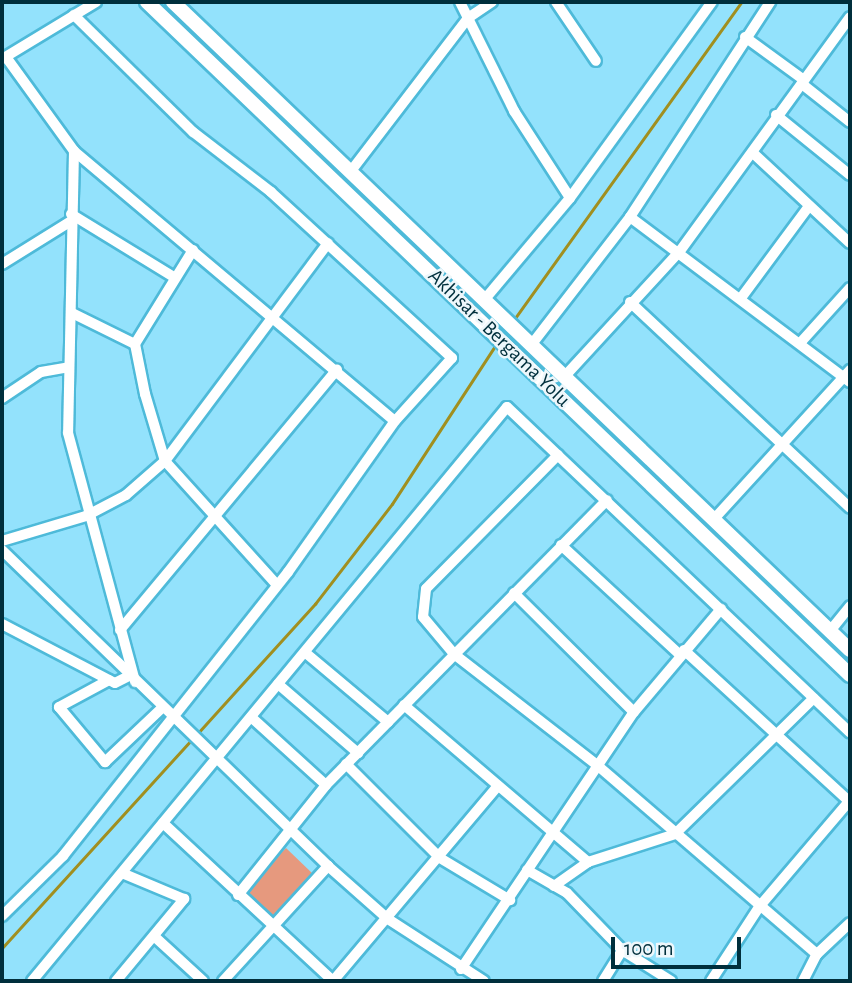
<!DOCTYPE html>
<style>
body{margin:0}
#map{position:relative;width:852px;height:983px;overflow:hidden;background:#93e2fc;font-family:"Alegreya Sans",sans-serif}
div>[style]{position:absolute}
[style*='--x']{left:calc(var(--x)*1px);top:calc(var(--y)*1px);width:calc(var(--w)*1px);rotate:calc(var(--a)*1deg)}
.green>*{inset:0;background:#e6997e;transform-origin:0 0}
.stream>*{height:2.5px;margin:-1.25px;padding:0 1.25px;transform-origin:1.25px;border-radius:1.25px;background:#a18f1f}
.roads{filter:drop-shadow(2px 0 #4ebad9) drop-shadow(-2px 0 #4ebad9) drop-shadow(0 2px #4ebad9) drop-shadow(0 -2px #4ebad9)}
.minor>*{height:10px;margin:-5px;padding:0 5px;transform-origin:5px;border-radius:5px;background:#fff}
.major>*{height:14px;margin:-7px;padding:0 7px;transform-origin:7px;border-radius:7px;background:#fff}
span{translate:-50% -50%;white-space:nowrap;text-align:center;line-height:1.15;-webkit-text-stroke:5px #eef7fb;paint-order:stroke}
.street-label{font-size:21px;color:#002f3c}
.frame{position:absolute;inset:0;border:4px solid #002f3c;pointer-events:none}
.scale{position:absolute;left:611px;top:937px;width:130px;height:32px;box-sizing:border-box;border:4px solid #002f3c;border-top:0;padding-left:9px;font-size:21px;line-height:24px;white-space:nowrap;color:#002f3c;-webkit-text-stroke:5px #eef7fb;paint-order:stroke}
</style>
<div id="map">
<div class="green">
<i style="left:286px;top:848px;width:39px;height:60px;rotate:44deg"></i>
</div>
<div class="stream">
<i style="--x:513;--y:321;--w:392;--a:-54.4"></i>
<i style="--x:197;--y:734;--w:176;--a:-47.8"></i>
<i style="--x:315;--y:604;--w:126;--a:-52.4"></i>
<i style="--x:392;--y:504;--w:192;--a:-56.9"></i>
<i style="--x:2;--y:948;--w:282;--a:-47.7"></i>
</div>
<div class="roads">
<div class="minor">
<i style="--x:460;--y:2;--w:122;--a:63.6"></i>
<i style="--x:514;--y:111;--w:103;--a:57.2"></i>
<i style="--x:556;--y:2;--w:71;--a:55.9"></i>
<i style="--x:745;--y:37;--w:73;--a:36.1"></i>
<i style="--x:6;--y:57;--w:116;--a:54.1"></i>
<i style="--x:74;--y:151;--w:282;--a:91.2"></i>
<i style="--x:68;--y:433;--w:258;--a:74.9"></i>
<i style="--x:2;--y:59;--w:110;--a:-31.2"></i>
<i style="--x:802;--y:84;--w:61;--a:38.4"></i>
<i style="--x:776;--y:115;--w:95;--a:39"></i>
<i style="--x:74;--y:151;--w:419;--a:40.1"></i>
<i style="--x:753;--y:153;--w:132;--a:42.9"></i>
<i style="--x:351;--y:171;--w:193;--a:-52.6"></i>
<i style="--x:468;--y:18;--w:29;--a:-34"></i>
<i style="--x:71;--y:214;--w:121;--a:31.5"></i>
<i style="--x:630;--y:217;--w:275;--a:36.9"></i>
<i style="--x:193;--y:250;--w:110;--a:121.7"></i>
<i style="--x:135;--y:344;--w:51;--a:78.7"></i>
<i style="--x:145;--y:394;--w:70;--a:73.4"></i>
<i style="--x:165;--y:461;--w:167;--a:47.9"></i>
<i style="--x:2;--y:264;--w:81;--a:-31.9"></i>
<i style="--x:741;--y:298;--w:114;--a:-53.5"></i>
<i style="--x:485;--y:299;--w:132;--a:-49.9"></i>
<i style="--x:570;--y:198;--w:242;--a:-54.1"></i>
<i style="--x:630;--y:302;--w:301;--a:43.1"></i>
<i style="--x:72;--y:313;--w:70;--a:26.2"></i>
<i style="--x:801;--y:342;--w:73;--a:-47.8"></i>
<i style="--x:532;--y:344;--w:160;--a:-52.3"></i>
<i style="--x:630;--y:217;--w:257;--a:-56.9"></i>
<i style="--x:565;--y:376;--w:170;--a:-47.4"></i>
<i style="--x:680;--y:251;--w:289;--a:-54"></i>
<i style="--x:2;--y:398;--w:47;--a:-33.7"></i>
<i style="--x:41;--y:372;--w:27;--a:-10"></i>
<i style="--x:558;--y:455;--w:188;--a:134.6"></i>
<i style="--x:426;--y:589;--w:28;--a:96"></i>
<i style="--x:423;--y:617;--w:48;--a:50"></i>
<i style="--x:454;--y:654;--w:181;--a:37.8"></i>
<i style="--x:597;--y:765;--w:290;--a:40.7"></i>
<i style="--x:714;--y:519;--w:202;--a:-47.6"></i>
<i style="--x:2;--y:541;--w:88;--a:-16.6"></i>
<i style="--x:86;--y:516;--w:45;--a:-27.7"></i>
<i style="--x:126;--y:495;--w:52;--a:-41.1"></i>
<i style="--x:165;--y:461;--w:272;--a:-53.2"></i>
<i style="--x:561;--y:545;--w:162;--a:42.7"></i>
<i style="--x:2;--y:550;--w:454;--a:44.1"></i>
<i style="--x:328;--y:866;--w:80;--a:41.5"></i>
<i style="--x:388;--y:919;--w:114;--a:32.9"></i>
<i style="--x:514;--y:593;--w:169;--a:44.8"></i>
<i style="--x:2;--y:624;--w:127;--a:27.6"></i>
<i style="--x:115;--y:683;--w:16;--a:-27"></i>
<i style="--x:120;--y:630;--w:339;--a:-50.2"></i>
<i style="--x:830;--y:631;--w:32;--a:-51"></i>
<i style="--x:684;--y:650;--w:225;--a:42.5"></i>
<i style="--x:307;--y:654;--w:106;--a:40"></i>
<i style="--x:109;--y:680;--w:57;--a:151.6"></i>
<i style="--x:59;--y:707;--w:72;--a:50.1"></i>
<i style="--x:105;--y:762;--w:79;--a:-43.5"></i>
<i style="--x:278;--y:684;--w:106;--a:40.8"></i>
<i style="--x:404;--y:705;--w:242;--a:40.5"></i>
<i style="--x:251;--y:717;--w:101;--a:42.2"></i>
<i style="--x:346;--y:764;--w:133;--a:45"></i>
<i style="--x:440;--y:858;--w:82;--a:31"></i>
<i style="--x:163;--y:823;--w:232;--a:42.9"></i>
<i style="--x:527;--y:870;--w:46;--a:29.9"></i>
<i style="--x:567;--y:893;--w:79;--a:46"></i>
<i style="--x:622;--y:950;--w:58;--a:32.3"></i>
<i style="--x:554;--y:886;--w:42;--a:-35.2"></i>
<i style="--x:588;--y:862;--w:91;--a:-17.8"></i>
<i style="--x:675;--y:834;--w:194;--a:-44.4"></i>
<i style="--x:238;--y:895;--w:141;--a:-51.3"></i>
<i style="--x:326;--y:785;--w:400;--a:-45.4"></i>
<i style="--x:2;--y:916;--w:86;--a:-44.5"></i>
<i style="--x:63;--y:856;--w:362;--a:-51.6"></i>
<i style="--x:288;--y:572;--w:185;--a:-54.7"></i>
<i style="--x:395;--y:421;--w:85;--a:-47.9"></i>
<i style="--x:452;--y:358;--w:246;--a:-137.5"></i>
<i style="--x:271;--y:192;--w:98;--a:-142.4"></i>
<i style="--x:193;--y:132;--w:167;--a:-135.5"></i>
<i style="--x:155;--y:937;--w:65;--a:42.5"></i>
<i style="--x:461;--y:969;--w:310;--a:-56.1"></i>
<i style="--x:634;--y:712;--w:135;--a:-49.8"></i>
<i style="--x:32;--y:981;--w:745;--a:-50.39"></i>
<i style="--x:507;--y:407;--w:473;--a:43.5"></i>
<i style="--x:116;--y:981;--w:107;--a:-50.3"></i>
<i style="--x:184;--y:899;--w:67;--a:-157.2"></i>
<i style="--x:223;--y:981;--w:156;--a:-47.6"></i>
<i style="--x:333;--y:981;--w:255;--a:-49.8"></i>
<i style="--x:603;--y:981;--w:36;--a:-58"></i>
<i style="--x:711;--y:981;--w:88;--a:-57"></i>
<i style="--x:759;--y:907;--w:140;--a:-49.6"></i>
<i style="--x:803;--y:981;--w:30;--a:-63"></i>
<i style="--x:817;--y:954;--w:45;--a:-43.2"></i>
</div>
<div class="major">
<i style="--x:147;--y:2;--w:973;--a:43.75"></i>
<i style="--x:173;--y:2;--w:937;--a:43.75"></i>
</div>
</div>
<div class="street-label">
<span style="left:499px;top:338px;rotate:44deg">Akhisar - Bergama Yolu</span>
</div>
<div class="frame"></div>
<div class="scale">100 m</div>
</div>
